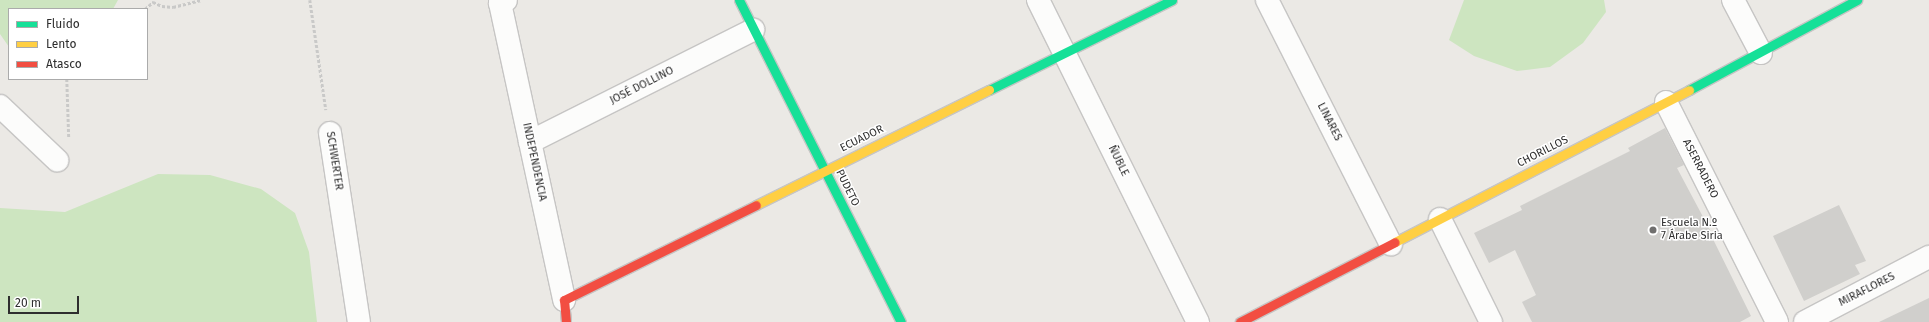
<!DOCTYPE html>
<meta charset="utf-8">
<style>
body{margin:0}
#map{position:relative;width:1929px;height:322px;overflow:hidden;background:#ebe9e5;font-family:"Fira Sans",sans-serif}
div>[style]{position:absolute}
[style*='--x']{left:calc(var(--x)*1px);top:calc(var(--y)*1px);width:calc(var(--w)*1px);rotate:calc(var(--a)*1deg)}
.green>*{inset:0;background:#cde5c0}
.building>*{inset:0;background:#d0cfcc}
.path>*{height:2.5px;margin-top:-1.25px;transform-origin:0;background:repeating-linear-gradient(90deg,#c9c9c8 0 3px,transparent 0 5px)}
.roads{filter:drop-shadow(1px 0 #c6c5c4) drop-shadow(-1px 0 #c6c5c4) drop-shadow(0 1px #c6c5c4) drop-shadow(0 -1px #c6c5c4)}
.street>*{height:22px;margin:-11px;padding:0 11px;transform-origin:11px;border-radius:11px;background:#fcfcfb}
.fast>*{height:9px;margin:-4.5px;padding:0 4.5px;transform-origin:4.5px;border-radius:4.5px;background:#16e098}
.slow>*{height:9px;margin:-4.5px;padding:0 4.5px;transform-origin:4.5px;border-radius:4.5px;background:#ffcf43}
.jam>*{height:9px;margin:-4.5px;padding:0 4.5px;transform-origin:4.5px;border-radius:4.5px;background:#f24e42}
.dots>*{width:11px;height:11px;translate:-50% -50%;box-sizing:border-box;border:2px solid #fff;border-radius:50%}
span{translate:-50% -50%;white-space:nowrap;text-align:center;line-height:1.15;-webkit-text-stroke:3px #fff;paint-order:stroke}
.street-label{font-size:11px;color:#2e2e2e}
.poi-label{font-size:11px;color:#2e2e2e}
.left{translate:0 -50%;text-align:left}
.legend{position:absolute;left:8px;top:8px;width:140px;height:72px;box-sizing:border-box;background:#fff;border:1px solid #ababab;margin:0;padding:5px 7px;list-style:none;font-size:12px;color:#2e2e2e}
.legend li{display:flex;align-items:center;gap:8px;height:20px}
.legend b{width:20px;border:1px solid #ababab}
.scale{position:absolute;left:8px;top:296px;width:71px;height:18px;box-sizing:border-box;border:2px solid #2e2e2e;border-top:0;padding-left:5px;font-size:12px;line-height:14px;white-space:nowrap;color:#2e2e2e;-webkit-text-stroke:3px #fff;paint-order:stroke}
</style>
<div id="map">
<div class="green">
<i style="clip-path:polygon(0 0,118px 0,113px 9px,9px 9px,9px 47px,0 34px)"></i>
<i style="clip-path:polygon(1464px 0,1604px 0,1606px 12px,1583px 43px,1550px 67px,1517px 71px,1474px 56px,1449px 40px)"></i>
<i style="clip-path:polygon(158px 174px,210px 175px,261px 189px,295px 213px,309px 252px,317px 322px,0 322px,0 208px,65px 212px)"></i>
</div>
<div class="building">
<i style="clip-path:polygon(1665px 128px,1684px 165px,1677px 168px,1710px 230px,1709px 231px,1751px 316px,1740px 322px,1532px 322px,1522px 302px,1536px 295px,1515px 250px,1489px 263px,1474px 233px,1522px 210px,1520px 206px,1630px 151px,1628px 148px)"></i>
<i style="clip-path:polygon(1839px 205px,1866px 261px,1855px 265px,1860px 274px,1804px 301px,1773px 236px)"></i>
<i style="clip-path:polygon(1929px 298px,1929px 322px,1879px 322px)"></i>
</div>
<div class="path">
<i style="--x:310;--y:0;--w:111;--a:81.7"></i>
<i style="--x:145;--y:9;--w:11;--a:-41"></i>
<i style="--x:153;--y:2;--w:10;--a:24"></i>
<i style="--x:162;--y:6;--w:11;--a:5"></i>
<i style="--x:173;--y:7;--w:29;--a:-14"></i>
<i style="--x:67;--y:79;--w:59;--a:88.1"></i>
</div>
<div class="roads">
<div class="street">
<i style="--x:506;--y:0;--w:7;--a:153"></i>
<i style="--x:500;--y:3;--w:304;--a:77.8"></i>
<i style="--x:1038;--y:0;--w:360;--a:63.6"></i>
<i style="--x:1267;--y:0;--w:274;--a:63.1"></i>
<i style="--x:1733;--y:0;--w:60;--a:62.2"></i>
<i style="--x:1666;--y:102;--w:246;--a:63.2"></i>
<i style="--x:0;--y:106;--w:79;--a:43.5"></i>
<i style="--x:330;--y:133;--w:191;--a:81.3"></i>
<i style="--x:530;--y:142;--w:250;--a:-26.7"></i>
<i style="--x:1440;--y:219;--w:115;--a:63.7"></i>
<i style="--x:1805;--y:322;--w:140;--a:-27.7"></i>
</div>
<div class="fast">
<i style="--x:739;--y:0;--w:360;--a:63.3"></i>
<i style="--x:989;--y:90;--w:204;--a:-26.2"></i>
<i style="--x:1689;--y:90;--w:191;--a:-28.2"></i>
</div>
<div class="slow">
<i style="--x:756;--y:205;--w:260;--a:-26.3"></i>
<i style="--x:1395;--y:242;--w:331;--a:-27.3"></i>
</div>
<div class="jam">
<i style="--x:566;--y:322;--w:22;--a:-95"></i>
<i style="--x:564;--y:300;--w:214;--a:-26.3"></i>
<i style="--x:1240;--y:322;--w:174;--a:-27.3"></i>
</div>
</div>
<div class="dots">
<i style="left:1653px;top:230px;background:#706f6e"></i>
</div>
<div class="street-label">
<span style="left:642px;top:86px;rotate:-27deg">JOSÉ DOLLINO</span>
<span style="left:1329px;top:122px;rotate:63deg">LINARES</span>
<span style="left:862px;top:139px;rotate:-26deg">ECUADOR</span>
<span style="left:1543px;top:152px;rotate:-27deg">CHORILLOS</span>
<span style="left:334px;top:161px;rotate:81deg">SCHWERTER</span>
<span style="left:1118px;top:161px;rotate:64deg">ÑUBLE</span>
<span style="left:534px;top:162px;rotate:78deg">INDEPENDENCIA</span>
<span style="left:1700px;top:169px;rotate:63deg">ASERRADERO</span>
<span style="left:847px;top:188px;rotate:64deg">PUDETO</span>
<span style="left:1867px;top:290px;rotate:-27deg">MIRAFLORES</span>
</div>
<div class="poi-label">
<span class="left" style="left:1661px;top:230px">Escuela N.º<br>7 Árabe Siria</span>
</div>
<ul class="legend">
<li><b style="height:5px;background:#16e098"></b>Fluido</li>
<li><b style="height:5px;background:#ffcf43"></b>Lento</li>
<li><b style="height:5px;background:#f24e42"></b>Atasco</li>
</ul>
<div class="scale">20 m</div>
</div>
